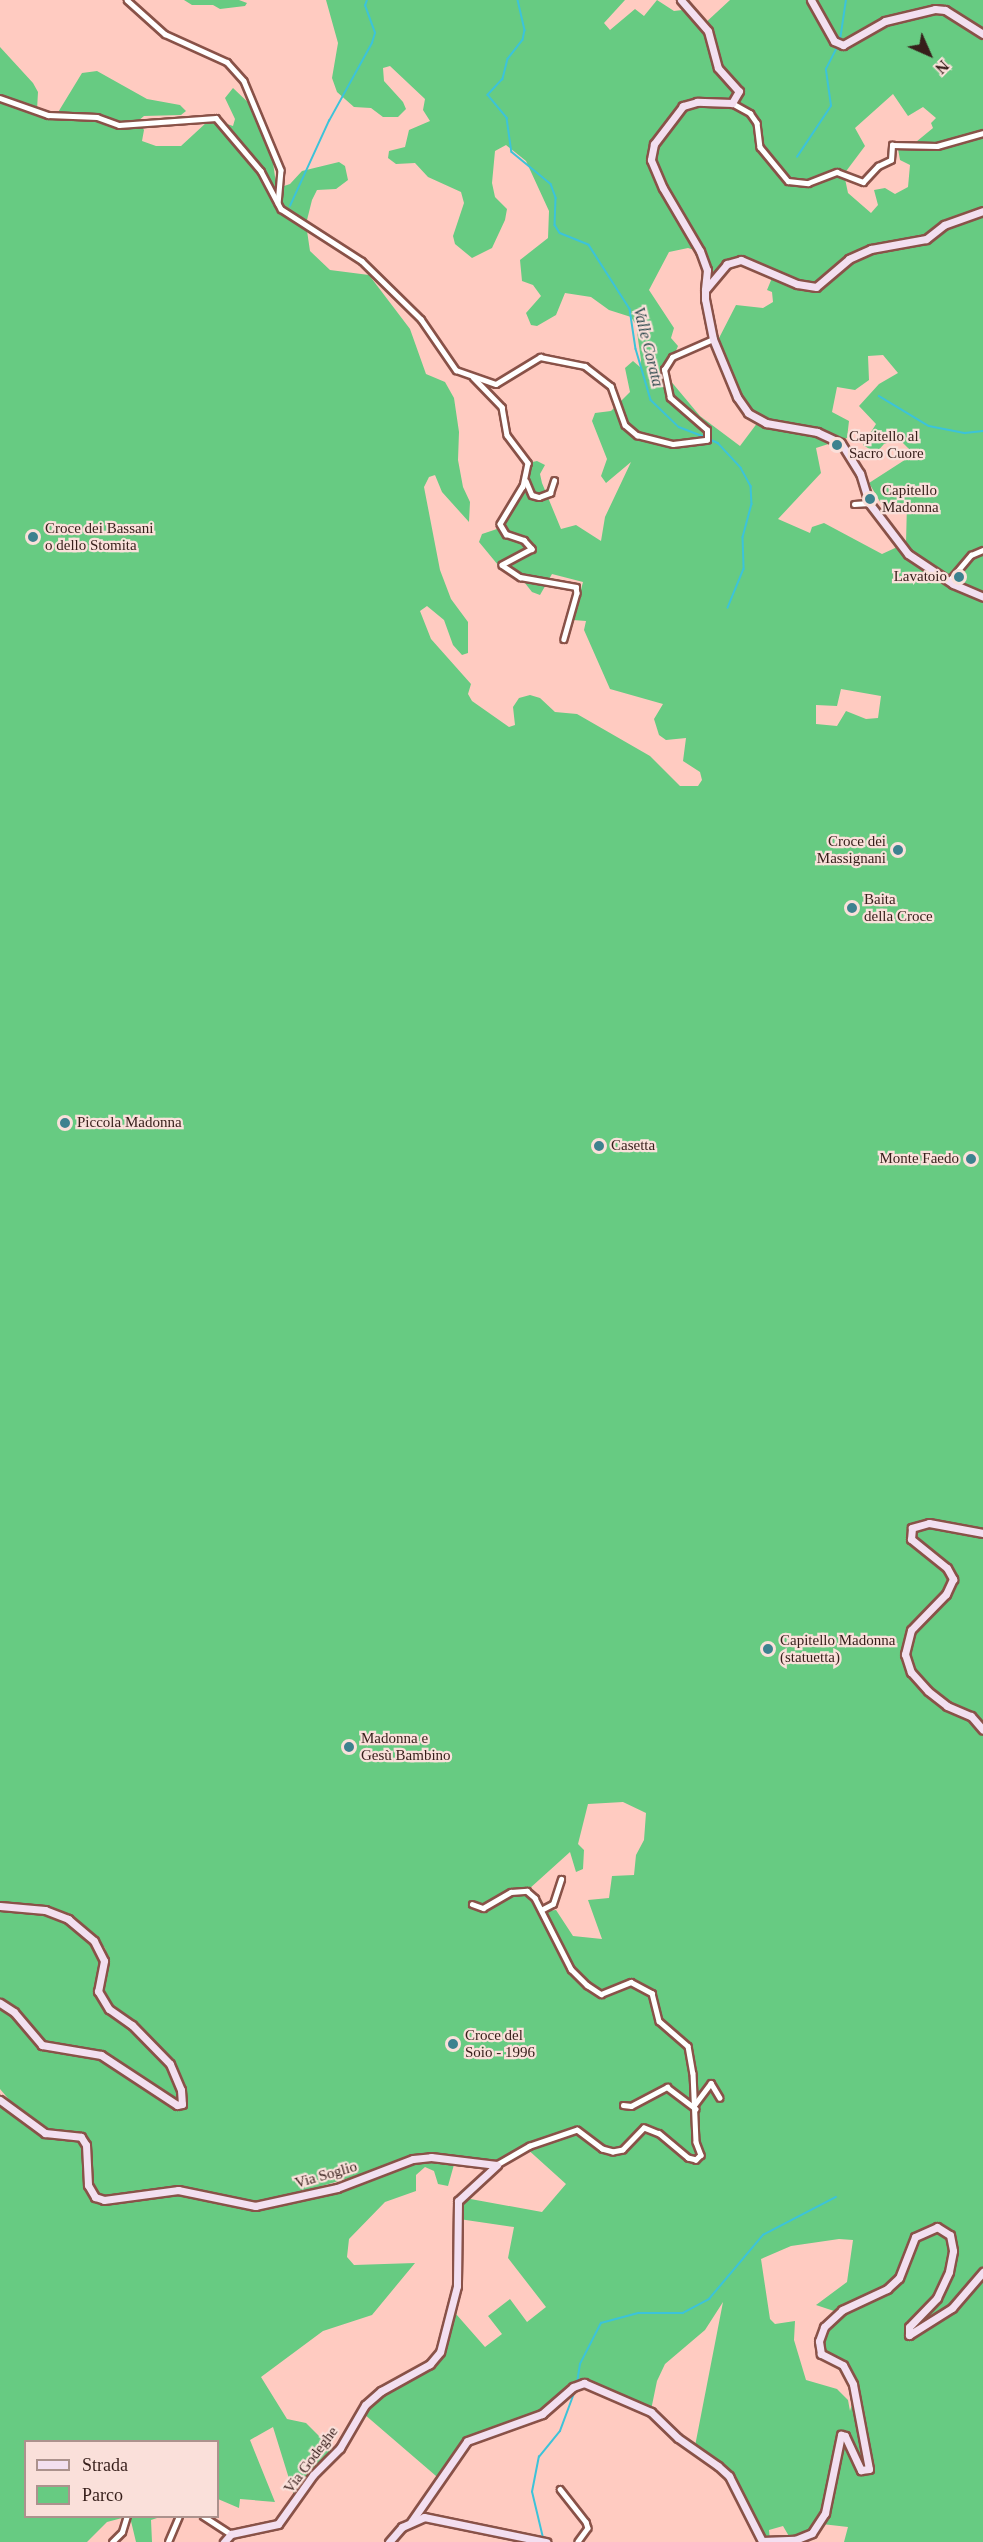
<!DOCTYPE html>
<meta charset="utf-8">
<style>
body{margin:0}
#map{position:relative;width:983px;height:2542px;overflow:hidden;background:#ffcbc1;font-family:"Times New Roman",serif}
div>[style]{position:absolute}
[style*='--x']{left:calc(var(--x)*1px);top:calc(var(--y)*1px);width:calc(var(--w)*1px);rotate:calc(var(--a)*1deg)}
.green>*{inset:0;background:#67cb82}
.stream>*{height:1.5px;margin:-0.75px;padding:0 0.75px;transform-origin:0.75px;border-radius:0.75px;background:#3cc3d9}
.roads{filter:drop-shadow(2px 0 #895248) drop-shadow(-2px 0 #895248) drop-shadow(0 2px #895248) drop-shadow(0 -2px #895248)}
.street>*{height:4.5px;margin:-2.25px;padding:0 2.25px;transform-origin:2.25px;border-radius:2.25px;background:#fff}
.secondary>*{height:7px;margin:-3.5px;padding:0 3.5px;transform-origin:3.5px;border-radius:3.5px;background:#f3dff0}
.dots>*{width:16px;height:16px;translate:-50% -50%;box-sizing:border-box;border:3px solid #fae0da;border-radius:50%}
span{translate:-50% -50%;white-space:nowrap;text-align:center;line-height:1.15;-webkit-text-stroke:4.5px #fae0da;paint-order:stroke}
.poi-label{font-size:15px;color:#361e1a}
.left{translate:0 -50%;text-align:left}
.right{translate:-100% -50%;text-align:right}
.street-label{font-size:15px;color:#361e1a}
.water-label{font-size:16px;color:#2b474c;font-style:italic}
.legend{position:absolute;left:24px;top:2440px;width:195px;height:78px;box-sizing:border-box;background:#fae0da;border:2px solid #ac928d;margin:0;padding:8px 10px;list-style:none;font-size:18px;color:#361e1a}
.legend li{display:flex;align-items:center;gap:12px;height:30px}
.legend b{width:30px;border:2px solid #ac928d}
.north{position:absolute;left:899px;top:24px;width:60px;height:60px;-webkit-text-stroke:4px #fae0da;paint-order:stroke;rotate:135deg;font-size:16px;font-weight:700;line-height:24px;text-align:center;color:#361e1a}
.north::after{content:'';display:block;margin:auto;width:21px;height:27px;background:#361e1a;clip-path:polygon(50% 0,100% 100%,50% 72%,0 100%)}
</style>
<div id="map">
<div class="green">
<i style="clip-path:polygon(184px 0,239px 0,247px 3px,245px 6px,220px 9px,213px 5px,192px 5px)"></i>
<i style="clip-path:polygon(evenodd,326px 0,625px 0,604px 23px,610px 30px,635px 9px,644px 16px,657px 0,674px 11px,691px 9px,703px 25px,730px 0,983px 0,983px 2542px,844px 2542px,848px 2527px,822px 2524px,810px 2539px,790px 2538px,783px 2526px,769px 2530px,770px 2540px,757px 2540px,748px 2507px,731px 2473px,695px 2446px,723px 2302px,705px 2330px,665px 2364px,657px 2381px,651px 2410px,591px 2382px,576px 2383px,546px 2411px,509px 2421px,468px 2443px,443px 2482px,364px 2414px,377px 2398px,438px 2361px,456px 2314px,485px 2347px,502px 2334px,488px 2316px,510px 2299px,527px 2322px,546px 2307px,508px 2258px,514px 2227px,459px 2219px,465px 2198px,542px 2212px,566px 2184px,525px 2147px,497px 2160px,431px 2154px,274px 2200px,249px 2202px,188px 2188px,150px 2189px,106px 2198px,97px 2194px,92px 2187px,86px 2139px,77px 2132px,44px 2128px,23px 2116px,0 2089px,0 1909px,40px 1912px,68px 1925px,93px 1944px,100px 1956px,96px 1991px,101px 2002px,152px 2047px,169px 2068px,179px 2101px,98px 2050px,58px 2047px,62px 2054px,102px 2058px,182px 2110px,187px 2098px,163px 2052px,105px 2001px,103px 1984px,109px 1964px,105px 1948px,90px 1932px,53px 1909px,0 1902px,0 47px,33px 83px,38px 92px,37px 110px,49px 118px,57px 114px,82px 73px,97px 71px,147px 99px,180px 105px,186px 111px,181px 115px,144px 116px,138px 121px,144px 130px,142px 141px,156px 146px,181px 146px,207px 122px,215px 120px,233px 126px,235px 119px,225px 98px,233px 88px,255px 109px,271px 148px,276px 184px,281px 187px,290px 184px,302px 171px,339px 162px,345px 166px,348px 180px,336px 189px,317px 190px,312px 200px,306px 224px,310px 251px,330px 270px,369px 275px,410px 329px,426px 374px,445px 382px,454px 398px,459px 432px,458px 460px,463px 487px,470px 502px,469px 522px,442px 492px,435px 475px,429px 477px,424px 487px,440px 570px,451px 599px,468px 622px,468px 653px,462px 655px,453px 645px,444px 620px,427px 606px,420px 611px,431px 639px,471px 684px,468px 694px,472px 701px,509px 727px,515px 725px,513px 707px,519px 698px,530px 695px,540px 698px,555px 712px,577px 714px,650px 756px,680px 786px,698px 786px,702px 780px,700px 772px,683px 761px,686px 738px,666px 740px,659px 735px,654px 719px,663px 704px,610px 689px,584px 630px,586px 621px,573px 620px,583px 582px,552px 574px,540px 595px,532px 592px,517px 573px,498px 565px,479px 542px,482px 534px,497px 529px,504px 521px,512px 498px,523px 484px,528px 463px,537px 461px,545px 465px,540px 474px,542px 483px,561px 529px,576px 525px,601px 541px,605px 517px,631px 462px,606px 483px,601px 476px,607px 459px,592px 421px,595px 413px,611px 411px,630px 392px,625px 368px,633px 361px,640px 367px,641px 360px,636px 325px,631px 317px,609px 310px,591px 297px,565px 293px,556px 315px,537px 326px,531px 325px,526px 313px,541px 296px,533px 285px,522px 281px,520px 260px,548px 238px,549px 211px,526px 161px,506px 145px,495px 151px,492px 183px,495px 197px,507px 209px,505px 220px,492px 248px,472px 258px,455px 244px,453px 236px,464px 203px,461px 192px,428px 177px,415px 163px,396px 164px,388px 158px,389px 151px,405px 147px,409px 130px,430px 121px,423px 110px,425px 99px,390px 66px,383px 68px,384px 81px,403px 102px,406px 109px,398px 117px,383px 117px,371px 108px,354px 107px,337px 92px,332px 78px,338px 43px,326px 0,893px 94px,908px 116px,923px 107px,936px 118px,931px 123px,933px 128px,916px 142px,898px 149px,900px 160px,910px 165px,908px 187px,895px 194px,885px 188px,874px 190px,878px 205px,871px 213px,848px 193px,844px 174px,865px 146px,855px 128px,893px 94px,326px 0,688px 248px,704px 253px,709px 279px,743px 258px,774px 273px,767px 290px,772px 292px,773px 302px,763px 308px,736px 305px,717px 342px,739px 399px,758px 422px,740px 446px,700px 416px,669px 379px,670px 365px,678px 346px,671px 338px,674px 328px,649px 290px,669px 252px,688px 248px,326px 0,883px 355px,898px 373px,879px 384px,859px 406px,876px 424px,863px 445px,876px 453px,884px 444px,899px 439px,914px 454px,869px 483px,882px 505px,907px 503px,906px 543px,882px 554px,824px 523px,812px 527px,810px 533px,778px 519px,821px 473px,816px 448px,847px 438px,849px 421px,832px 412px,837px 387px,855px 390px,869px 380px,868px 356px,883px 355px,326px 0,841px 689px,881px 696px,878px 718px,866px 719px,846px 711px,837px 726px,816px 724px,816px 705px,837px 706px,841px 689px,326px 0,623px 1802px,646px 1813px,644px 1840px,636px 1855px,634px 1875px,612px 1876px,609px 1898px,588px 1900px,602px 1939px,573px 1936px,556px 1910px,540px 1912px,529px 1889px,570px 1852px,576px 1872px,583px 1869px,584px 1850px,578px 1844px,588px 1804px,623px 1802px,326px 0,839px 2239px,853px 2240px,847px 2282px,816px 2305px,837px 2312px,820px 2340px,820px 2349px,850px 2374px,855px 2394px,850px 2411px,848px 2400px,837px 2389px,806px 2380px,794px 2340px,795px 2321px,775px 2324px,770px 2319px,761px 2259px,791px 2246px,839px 2239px)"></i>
<i style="clip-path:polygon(0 2105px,45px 2136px,76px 2138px,83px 2148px,87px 2191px,94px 2199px,181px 2192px,254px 2208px,281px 2205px,365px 2181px,413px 2162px,455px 2161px,448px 2186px,438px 2184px,434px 2171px,425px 2167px,416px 2175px,416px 2191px,385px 2202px,349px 2239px,347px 2257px,354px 2265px,415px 2263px,372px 2315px,323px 2331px,261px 2377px,287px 2419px,306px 2423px,334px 2451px,295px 2498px,273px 2427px,250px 2440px,275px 2502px,240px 2499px,239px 2508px,218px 2499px,218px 2442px,26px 2442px,26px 2516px,126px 2517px,107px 2522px,87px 2542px,0 2542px)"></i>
<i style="clip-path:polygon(130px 2517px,160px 2517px,151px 2520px,152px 2542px,136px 2542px)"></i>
</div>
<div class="stream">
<i style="--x:518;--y:0;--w:31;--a:77"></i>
<i style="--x:525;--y:30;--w:10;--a:101"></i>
<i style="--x:523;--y:40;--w:24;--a:128"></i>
<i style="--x:508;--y:59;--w:21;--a:104"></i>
<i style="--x:503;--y:79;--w:22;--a:133"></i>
<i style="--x:488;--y:95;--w:30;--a:50"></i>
<i style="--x:507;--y:118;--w:34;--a:82"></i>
<i style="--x:512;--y:152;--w:50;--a:39.4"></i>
<i style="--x:551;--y:184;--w:15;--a:70"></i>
<i style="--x:556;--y:198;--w:27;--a:92"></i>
<i style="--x:555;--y:225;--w:9;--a:58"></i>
<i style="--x:560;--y:233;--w:31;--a:22"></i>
<i style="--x:589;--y:245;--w:76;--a:57.4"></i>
<i style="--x:630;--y:309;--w:40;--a:81.5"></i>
<i style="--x:636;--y:349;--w:53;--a:73.6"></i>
<i style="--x:651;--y:400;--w:39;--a:44"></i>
<i style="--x:679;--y:427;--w:28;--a:21"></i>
<i style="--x:840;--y:40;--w:40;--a:-81.5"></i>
<i style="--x:797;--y:157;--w:61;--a:-56.3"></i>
<i style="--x:831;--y:106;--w:37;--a:-98"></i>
<i style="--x:826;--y:69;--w:27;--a:-63"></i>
<i style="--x:290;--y:206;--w:94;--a:-65.4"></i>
<i style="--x:329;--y:121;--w:89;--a:-61.1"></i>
<i style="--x:372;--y:43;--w:10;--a:-73"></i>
<i style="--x:375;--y:33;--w:29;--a:-110"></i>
<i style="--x:365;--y:6;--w:6;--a:-72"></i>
<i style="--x:879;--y:396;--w:58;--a:31"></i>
<i style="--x:929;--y:426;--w:37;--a:11"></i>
<i style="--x:965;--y:433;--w:18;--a:-6"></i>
<i style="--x:709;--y:439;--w:10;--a:24"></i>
<i style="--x:718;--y:443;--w:34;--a:47"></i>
<i style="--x:741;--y:468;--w:21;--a:61"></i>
<i style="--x:751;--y:486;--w:18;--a:87"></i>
<i style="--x:752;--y:504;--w:34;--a:105"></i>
<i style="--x:743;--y:537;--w:32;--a:88"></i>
<i style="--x:744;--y:569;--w:42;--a:112.3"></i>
<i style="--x:577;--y:2383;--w:19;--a:-81"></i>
<i style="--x:580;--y:2364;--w:46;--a:-62.9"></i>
<i style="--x:601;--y:2323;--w:39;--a:-15"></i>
<i style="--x:639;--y:2313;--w:44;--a:0"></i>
<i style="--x:683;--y:2313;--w:30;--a:-28"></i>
<i style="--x:709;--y:2299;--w:84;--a:-49.8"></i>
<i style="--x:763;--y:2235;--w:82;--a:-27.5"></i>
<i style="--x:543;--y:2538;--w:47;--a:-103.4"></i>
<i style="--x:532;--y:2492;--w:36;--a:-79"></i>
<i style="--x:539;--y:2457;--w:33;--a:-51"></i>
<i style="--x:560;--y:2431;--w:46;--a:-69.6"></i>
</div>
<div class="roads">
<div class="street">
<i style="--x:127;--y:0;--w:51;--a:41.8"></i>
<i style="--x:165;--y:34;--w:68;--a:24.3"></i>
<i style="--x:227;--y:62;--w:25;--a:48"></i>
<i style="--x:244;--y:81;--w:96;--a:67.4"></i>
<i style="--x:281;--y:170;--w:33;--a:95"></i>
<i style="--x:0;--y:98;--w:51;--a:19.5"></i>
<i style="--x:48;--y:115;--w:49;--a:2.3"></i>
<i style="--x:97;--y:117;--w:23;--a:20"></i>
<i style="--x:119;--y:125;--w:97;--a:-4.1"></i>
<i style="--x:216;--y:118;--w:70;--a:49.7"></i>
<i style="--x:261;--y:171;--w:43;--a:62.2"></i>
<i style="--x:281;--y:209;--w:96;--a:32.7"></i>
<i style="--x:362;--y:261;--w:83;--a:44.5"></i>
<i style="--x:421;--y:319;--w:62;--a:55.5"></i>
<i style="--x:456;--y:370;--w:42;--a:19.3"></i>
<i style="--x:496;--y:384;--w:52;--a:-31.5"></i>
<i style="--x:540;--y:357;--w:46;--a:11.3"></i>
<i style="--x:585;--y:366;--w:33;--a:38"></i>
<i style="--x:611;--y:386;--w:41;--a:70.3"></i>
<i style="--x:625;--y:425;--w:16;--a:40"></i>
<i style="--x:637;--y:435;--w:37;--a:14"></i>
<i style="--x:673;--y:444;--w:34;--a:-7"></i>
<i style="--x:707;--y:440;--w:10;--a:-90"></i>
<i style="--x:707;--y:430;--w:49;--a:-139.1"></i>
<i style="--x:670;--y:398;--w:29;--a:-102"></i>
<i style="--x:664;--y:370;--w:15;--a:-58"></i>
<i style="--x:672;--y:357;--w:45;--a:-23.7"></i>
<i style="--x:732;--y:103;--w:21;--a:29"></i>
<i style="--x:750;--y:113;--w:12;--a:55"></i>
<i style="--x:757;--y:123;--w:24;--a:83"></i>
<i style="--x:760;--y:147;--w:44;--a:50.5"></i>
<i style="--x:788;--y:181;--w:20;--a:6"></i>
<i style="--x:808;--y:183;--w:31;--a:-21"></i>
<i style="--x:837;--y:172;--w:28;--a:21"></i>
<i style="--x:863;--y:182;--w:22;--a:-47"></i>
<i style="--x:878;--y:166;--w:14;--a:-25"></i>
<i style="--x:891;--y:160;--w:15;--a:-86"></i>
<i style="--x:892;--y:145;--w:45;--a:1.3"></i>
<i style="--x:937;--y:146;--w:48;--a:-15.8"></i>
<i style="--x:473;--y:377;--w:42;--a:46"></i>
<i style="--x:502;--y:407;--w:28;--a:80"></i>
<i style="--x:507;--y:435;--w:35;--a:53"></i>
<i style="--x:528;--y:463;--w:24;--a:102"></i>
<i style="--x:523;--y:486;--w:44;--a:121.2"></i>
<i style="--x:500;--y:524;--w:12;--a:59"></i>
<i style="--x:506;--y:534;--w:19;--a:18"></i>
<i style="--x:524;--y:540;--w:12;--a:48"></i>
<i style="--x:532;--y:549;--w:34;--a:152"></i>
<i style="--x:502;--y:565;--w:22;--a:34"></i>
<i style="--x:520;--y:577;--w:57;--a:10.1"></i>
<i style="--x:576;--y:587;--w:6;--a:81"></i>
<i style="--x:577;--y:593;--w:48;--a:105.8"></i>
<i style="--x:526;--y:481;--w:15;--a:67"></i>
<i style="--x:532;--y:495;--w:7;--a:16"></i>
<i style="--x:539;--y:497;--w:12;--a:-20"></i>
<i style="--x:550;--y:493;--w:13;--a:-72"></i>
<i style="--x:854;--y:504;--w:15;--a:-4"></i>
<i style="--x:949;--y:581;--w:34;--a:-50"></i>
<i style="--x:971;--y:555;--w:13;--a:-23"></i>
<i style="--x:472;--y:1904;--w:12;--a:20"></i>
<i style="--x:483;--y:1908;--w:32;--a:-30"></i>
<i style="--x:511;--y:1892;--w:16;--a:-4"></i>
<i style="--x:527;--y:1891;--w:11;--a:41"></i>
<i style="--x:535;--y:1898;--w:80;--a:63.1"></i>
<i style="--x:571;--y:1969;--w:23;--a:45"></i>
<i style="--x:587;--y:1985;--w:17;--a:33"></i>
<i style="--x:601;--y:1994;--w:32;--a:-22"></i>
<i style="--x:631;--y:1982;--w:24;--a:28"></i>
<i style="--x:652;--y:1993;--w:29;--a:76"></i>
<i style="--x:659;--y:2021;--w:38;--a:41"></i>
<i style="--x:688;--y:2046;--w:27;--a:80"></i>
<i style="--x:693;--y:2073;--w:69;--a:87.5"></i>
<i style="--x:696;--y:2142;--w:14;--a:69"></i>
<i style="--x:701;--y:2155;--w:7;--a:135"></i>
<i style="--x:696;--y:2160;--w:8;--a:-166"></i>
<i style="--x:688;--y:2158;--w:38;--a:-140"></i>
<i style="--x:659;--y:2134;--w:16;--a:-158"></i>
<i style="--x:644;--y:2128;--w:30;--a:134"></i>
<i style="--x:623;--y:2150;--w:10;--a:169"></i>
<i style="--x:613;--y:2152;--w:11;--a:-165"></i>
<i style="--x:602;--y:2149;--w:31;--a:-143"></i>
<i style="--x:577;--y:2130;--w:50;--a:161.2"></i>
<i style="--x:530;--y:2146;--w:38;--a:150"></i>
<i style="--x:541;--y:1910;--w:13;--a:-27"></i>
<i style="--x:553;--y:1904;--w:26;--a:-72"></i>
<i style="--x:695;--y:2104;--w:26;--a:-53"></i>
<i style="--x:711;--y:2083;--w:17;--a:59"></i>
<i style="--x:623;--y:2105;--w:8;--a:7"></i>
<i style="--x:631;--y:2106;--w:41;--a:-27.8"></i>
<i style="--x:667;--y:2087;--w:36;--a:37"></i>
<i style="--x:560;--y:2489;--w:42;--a:51.8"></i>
<i style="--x:586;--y:2522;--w:6;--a:72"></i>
<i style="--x:588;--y:2528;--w:17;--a:126"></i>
<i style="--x:203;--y:2516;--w:33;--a:33"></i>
<i style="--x:112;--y:2542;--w:14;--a:-45"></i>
<i style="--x:122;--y:2532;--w:17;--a:-73"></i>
<i style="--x:168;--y:2542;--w:28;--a:-67"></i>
</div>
<div class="secondary">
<i style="--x:681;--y:0;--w:41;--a:48.9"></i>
<i style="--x:708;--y:31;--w:38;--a:75"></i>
<i style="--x:718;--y:68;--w:31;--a:48"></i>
<i style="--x:739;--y:91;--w:14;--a:120"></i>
<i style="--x:732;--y:103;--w:35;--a:-178"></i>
<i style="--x:697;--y:102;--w:15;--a:164"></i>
<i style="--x:683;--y:106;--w:48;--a:127.3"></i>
<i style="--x:654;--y:144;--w:16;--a:101"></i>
<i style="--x:651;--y:160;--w:30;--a:67"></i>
<i style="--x:663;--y:188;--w:73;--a:59.6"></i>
<i style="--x:700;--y:251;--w:20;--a:70"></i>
<i style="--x:707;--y:270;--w:20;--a:96"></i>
<i style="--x:811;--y:0;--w:47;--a:60.7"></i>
<i style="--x:834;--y:41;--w:10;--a:24"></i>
<i style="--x:843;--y:45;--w:48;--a:-29.7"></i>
<i style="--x:885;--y:21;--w:51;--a:-13.5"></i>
<i style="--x:935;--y:9;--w:10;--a:6"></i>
<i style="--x:945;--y:10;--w:45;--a:32.3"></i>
<i style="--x:983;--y:211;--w:41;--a:160.3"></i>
<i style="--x:944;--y:225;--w:23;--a:142"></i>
<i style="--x:926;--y:239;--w:56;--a:169.7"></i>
<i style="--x:871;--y:249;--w:24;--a:156"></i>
<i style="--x:849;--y:259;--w:43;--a:139.7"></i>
<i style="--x:816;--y:287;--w:19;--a:-171"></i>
<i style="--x:797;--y:284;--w:61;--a:-156.8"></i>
<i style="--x:741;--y:260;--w:15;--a:164"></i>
<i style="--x:727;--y:264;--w:34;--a:130"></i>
<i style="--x:705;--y:290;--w:9;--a:90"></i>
<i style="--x:705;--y:299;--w:41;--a:78.7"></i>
<i style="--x:713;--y:339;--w:63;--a:67.5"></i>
<i style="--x:737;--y:397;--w:19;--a:55"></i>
<i style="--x:748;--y:413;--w:21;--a:29"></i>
<i style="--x:766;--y:423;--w:52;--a:10"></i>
<i style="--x:817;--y:432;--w:26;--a:25"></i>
<i style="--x:841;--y:443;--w:36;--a:58"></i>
<i style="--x:860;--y:473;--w:31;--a:73"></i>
<i style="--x:869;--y:503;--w:64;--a:52.6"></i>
<i style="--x:908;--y:554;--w:54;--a:33.7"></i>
<i style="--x:953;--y:584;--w:33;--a:23"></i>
<i style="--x:983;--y:1533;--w:55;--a:-169.5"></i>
<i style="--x:929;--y:1523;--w:18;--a:164"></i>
<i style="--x:912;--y:1528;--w:11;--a:95"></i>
<i style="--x:911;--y:1539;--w:46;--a:38.9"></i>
<i style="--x:947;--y:1568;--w:13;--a:61"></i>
<i style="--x:953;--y:1579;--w:17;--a:115"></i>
<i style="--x:946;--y:1594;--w:50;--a:134.2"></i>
<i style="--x:911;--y:1630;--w:25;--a:104"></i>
<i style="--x:905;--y:1654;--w:19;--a:72"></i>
<i style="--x:911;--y:1672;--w:25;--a:48"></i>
<i style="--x:928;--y:1691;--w:24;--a:38"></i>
<i style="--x:947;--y:1706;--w:26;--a:23"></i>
<i style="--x:971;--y:1716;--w:18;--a:49"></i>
<i style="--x:0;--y:1906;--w:45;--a:5.1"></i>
<i style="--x:45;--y:1910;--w:25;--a:21"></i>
<i style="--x:68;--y:1919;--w:34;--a:40"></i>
<i style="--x:94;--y:1941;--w:22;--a:63"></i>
<i style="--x:104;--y:1961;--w:31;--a:101"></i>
<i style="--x:98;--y:1991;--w:21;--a:59"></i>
<i style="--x:109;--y:2009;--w:28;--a:35"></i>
<i style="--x:132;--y:2025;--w:54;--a:45.7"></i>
<i style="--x:170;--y:2064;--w:28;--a:67"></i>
<i style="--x:181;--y:2090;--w:14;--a:86"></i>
<i style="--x:182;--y:2104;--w:5;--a:169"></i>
<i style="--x:177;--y:2105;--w:91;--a:-146.7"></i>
<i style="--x:101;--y:2055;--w:60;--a:-170.4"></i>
<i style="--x:42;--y:2045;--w:43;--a:-130.3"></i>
<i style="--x:14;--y:2012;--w:17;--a:-147"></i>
<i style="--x:0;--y:2100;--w:56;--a:36.3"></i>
<i style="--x:45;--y:2133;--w:36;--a:6"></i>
<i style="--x:81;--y:2137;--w:9;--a:58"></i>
<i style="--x:86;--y:2145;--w:40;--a:87.1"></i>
<i style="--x:88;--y:2185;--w:14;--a:60"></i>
<i style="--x:95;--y:2197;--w:9;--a:18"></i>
<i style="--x:104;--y:2200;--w:75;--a:-7.7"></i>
<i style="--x:178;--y:2190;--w:79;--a:11.7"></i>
<i style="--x:255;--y:2206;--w:84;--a:-12.4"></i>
<i style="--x:337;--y:2188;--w:81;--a:-20.9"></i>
<i style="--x:413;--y:2159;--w:18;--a:-6"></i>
<i style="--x:431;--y:2157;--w:66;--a:6.9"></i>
<i style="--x:497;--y:2165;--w:53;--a:137.3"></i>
<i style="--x:458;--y:2201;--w:85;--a:90.7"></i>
<i style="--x:457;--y:2286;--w:68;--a:104.4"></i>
<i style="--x:440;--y:2352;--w:16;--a:130"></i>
<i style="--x:430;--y:2364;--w:56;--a:151.1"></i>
<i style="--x:381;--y:2391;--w:21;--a:139"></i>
<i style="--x:365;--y:2405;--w:50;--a:120.2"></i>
<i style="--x:340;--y:2448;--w:38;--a:135"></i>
<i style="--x:313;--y:2475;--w:60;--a:125.5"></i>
<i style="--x:278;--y:2524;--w:48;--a:168"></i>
<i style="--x:231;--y:2534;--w:11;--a:131"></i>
<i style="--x:411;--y:2522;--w:98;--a:-55.3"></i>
<i style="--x:467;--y:2441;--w:80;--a:-19.8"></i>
<i style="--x:542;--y:2414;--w:41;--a:-41.1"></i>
<i style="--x:573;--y:2387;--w:12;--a:-20"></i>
<i style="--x:584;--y:2383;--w:73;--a:23.4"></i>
<i style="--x:651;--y:2412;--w:37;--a:44"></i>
<i style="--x:678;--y:2438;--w:49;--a:35"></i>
<i style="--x:718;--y:2466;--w:15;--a:42"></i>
<i style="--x:729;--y:2476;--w:73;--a:63.1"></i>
<i style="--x:762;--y:2541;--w:33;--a:-2"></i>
<i style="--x:795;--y:2540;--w:18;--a:-22"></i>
<i style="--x:812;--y:2533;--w:24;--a:-57"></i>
<i style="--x:825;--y:2513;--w:80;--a:-78.4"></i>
<i style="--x:841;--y:2435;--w:4;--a:14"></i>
<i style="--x:845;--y:2436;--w:38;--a:65"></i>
<i style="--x:861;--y:2470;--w:8;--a:-7"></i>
<i style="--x:869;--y:2469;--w:86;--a:-100.7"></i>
<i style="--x:853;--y:2384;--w:21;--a:-118"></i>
<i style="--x:843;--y:2365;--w:25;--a:-153"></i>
<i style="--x:821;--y:2354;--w:13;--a:-99"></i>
<i style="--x:819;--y:2341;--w:15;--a:-70"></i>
<i style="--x:824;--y:2327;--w:25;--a:-43"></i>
<i style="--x:842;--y:2310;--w:50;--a:-25"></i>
<i style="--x:887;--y:2289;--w:16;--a:-43"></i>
<i style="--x:899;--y:2278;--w:44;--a:-68.7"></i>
<i style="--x:915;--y:2237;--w:24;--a:-24"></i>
<i style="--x:937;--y:2227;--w:15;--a:32"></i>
<i style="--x:950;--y:2235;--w:16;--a:79"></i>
<i style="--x:953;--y:2251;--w:21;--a:101"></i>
<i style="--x:949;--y:2272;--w:29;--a:115"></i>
<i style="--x:937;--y:2298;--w:40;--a:134"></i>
<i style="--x:909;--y:2327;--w:8;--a:90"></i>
<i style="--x:909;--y:2335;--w:51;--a:-32.1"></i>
<i style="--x:952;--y:2308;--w:48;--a:-49.3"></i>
<i style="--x:389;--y:2542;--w:20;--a:-49"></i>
<i style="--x:402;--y:2527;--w:24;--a:-24"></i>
<i style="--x:424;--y:2517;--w:125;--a:11.6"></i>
</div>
</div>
<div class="dots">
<i style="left:837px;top:445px;background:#3d828f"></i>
<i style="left:870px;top:499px;background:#3d828f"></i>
<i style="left:33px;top:537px;background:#3d828f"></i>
<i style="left:959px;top:577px;background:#3d828f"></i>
<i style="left:898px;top:850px;background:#3d828f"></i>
<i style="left:852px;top:908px;background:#3d828f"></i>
<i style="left:65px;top:1123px;background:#3d828f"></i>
<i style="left:599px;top:1146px;background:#3d828f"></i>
<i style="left:971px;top:1159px;background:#3d828f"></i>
<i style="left:768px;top:1649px;background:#3d828f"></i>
<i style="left:349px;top:1747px;background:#3d828f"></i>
<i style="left:453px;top:2044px;background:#3d828f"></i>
</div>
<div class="poi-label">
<span class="left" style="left:849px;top:445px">Capitello al<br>Sacro Cuore</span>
<span class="left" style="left:882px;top:499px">Capitello<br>Madonna</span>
<span class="left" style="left:45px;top:537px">Croce dei Bassani<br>o dello Stomita</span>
<span class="right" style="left:947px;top:577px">Lavatoio</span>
<span class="right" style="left:886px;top:850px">Croce dei<br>Massignani</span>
<span class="left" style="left:864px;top:908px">Baita<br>della Croce</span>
<span class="left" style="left:77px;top:1123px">Piccola Madonna</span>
<span class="left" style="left:611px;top:1146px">Casetta</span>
<span class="right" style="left:959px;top:1159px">Monte Faedo</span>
<span class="left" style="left:780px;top:1649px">Capitello Madonna<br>(statuetta)</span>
<span class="left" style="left:361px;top:1747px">Madonna e<br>Gesù Bambino</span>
<span class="left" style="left:465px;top:2044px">Croce del<br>Soio - 1996</span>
</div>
<div class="street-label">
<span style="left:326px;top:2175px;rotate:-16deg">Via Soglio</span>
<span style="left:311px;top:2460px;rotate:-53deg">Via Godeghe</span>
</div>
<div class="water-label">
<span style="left:648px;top:347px;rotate:76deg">Valle Corata</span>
</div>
<ul class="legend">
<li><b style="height:8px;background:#f3dff0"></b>Strada</li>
<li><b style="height:16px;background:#67cb82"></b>Parco</li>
</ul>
<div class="north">N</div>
</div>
